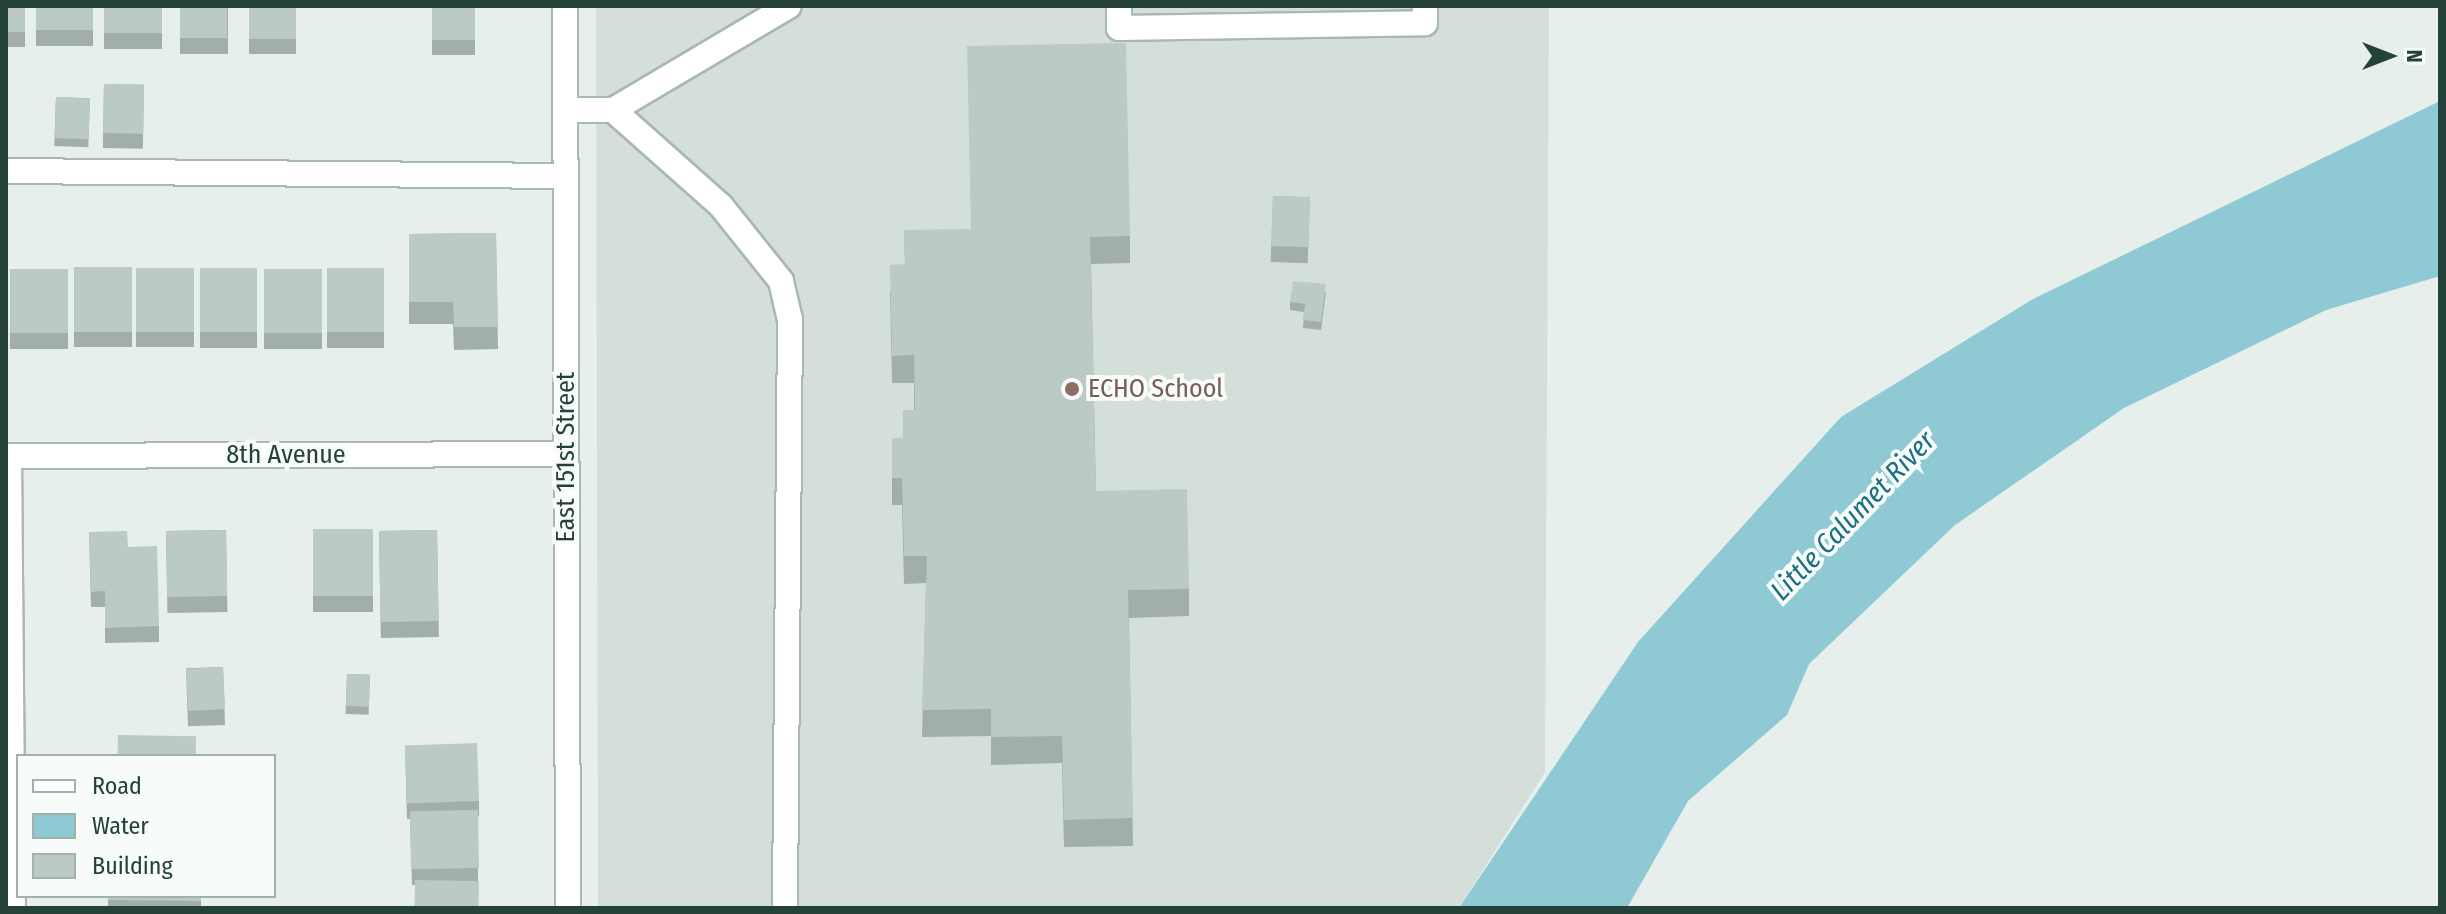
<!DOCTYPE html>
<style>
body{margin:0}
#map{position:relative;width:2446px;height:914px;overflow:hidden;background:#e6efeb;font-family:"Fira Sans Condensed",sans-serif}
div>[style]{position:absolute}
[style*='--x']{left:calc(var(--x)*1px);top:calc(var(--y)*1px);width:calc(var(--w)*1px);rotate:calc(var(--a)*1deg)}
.built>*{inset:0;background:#d4dfda}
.water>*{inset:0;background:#8ec9d4}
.roads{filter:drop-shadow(2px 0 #a8b8b2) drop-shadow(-2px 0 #a8b8b2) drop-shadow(0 2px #a8b8b2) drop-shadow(0 -2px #a8b8b2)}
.minor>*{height:24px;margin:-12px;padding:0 12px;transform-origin:12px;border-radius:12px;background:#fff}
.wall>*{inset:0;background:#a1aea9;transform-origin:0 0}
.building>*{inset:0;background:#bbcac4;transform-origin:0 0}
.dots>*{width:22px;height:22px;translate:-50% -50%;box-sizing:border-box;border:4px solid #f7fbf9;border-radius:50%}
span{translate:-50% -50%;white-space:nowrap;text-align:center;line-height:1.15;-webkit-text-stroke:8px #f7fbf9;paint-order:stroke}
.education-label{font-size:26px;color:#785e54}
.left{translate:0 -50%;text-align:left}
.street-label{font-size:26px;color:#24423a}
.water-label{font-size:28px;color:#1c6f80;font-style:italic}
.frame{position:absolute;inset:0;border:8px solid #24423a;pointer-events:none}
.legend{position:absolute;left:16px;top:754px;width:260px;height:144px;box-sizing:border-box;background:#f7fbf9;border:2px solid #a3b1ad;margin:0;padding:10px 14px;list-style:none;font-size:24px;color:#24423a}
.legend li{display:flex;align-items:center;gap:16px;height:40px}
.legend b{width:40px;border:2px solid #a3b1ad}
.north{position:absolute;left:2350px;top:16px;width:80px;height:80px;-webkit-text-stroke:6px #f7fbf9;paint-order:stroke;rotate:90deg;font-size:22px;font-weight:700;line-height:32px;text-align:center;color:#24423a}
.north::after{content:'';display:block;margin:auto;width:28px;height:36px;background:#24423a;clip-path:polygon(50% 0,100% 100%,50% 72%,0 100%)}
</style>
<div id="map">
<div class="built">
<i style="clip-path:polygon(596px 6px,1549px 6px,1545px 772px,1459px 908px,598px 908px)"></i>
</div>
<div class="water">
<i style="clip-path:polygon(2440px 101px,2440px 276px,2326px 310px,2124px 408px,1955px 525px,1809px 664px,1787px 715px,1688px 801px,1627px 908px,1459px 908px,1638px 642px,1841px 417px,2033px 299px)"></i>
</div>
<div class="roads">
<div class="minor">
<i style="--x:565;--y:6;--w:902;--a:89.81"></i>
<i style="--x:1119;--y:6;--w:22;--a:90"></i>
<i style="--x:1119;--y:28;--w:306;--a:-0.9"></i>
<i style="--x:1425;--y:23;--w:17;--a:-90"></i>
<i style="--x:565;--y:110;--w:48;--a:0"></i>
<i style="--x:613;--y:110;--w:144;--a:41.6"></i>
<i style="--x:721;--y:206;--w:96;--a:51.3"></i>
<i style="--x:781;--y:281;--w:39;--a:77"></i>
<i style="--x:790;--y:319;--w:589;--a:90.49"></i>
<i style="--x:613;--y:110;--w:204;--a:-30.6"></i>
<i style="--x:6;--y:171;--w:559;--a:0.51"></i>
<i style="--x:6;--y:456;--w:560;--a:-0.2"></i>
<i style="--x:9;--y:456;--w:452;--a:89.5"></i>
</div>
</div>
<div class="wall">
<i style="left:6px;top:6px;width:19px;height:41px"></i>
<i style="left:36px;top:6px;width:57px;height:40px"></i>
<i style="left:104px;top:6px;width:58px;height:43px"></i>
<i style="left:180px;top:6px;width:48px;height:48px"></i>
<i style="left:249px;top:6px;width:47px;height:48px"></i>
<i style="left:432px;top:6px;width:43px;height:49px"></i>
<i style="left:104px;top:84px;width:40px;height:64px;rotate:1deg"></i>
<i style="left:56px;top:97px;width:34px;height:49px;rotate:2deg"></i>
<i style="left:1273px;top:196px;width:37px;height:66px;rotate:2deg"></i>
<i style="clip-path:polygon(904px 230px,1130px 236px,1130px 263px,1091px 264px,1096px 491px,1189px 589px,1189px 616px,1129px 618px,1133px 846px,1064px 847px,1062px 763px,991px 765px,991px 736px,922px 737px,926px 583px,904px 584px,902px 505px,892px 505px,892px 438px,903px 438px,903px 410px,914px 410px,914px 383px,892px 383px,890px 292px,905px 264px)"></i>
<i style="clip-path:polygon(496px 233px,498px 349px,454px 350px,453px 324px,409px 324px,409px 234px)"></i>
<i style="left:74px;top:267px;width:58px;height:80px"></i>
<i style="left:136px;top:268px;width:58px;height:79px"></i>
<i style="left:200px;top:268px;width:57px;height:80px"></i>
<i style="left:327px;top:268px;width:57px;height:80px"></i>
<i style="left:10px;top:269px;width:58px;height:80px"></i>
<i style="left:264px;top:269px;width:58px;height:80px"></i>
<i style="clip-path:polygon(1326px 292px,1321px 330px,1303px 328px,1304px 312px,1290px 310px,1290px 302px)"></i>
<i style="left:313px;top:529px;width:60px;height:83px"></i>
<i style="left:226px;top:530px;width:82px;height:60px;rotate:89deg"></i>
<i style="left:437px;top:530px;width:107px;height:58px;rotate:89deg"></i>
<i style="clip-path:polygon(89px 532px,128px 547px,159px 626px,159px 642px,105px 643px,105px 607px,91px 607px)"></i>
<i style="left:223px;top:667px;width:58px;height:37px;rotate:88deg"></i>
<i style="left:347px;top:674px;width:23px;height:40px;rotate:2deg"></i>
<i style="clip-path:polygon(405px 745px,479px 801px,479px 816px,478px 817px,478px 908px,415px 885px,412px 885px,410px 819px,407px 819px)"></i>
<i style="left:108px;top:896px;width:93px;height:12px"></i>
</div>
<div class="building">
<i style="left:6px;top:6px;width:19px;height:26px"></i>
<i style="left:36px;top:6px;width:57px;height:24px"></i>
<i style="left:104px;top:6px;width:58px;height:27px"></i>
<i style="left:180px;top:6px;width:47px;height:32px"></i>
<i style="left:249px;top:6px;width:47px;height:33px"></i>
<i style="left:432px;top:6px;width:43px;height:34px"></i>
<i style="clip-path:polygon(1126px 43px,1130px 236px,1090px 237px,1096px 491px,1187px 489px,1189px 589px,1128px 590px,1133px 818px,1064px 820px,1062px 736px,991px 737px,991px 709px,922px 710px,927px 556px,904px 556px,902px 478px,892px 478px,892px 438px,903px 438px,903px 410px,915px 410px,914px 355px,892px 356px,890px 265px,905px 264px,904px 230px,971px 229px,967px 46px)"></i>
<i style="left:104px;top:84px;width:40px;height:49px;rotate:1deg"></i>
<i style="left:56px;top:97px;width:34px;height:41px;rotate:2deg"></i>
<i style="left:1273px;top:196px;width:37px;height:50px;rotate:2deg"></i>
<i style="clip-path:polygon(496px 233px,498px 327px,454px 327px,453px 302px,409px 302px,409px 234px)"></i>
<i style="left:74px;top:267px;width:58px;height:65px"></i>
<i style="left:136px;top:268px;width:58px;height:64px"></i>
<i style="left:200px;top:268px;width:57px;height:64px"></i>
<i style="left:327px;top:268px;width:57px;height:64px"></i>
<i style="left:10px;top:269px;width:58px;height:64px"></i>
<i style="left:264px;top:269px;width:58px;height:64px"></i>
<i style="clip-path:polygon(1293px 281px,1326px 284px,1321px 322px,1303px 320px,1305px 304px,1290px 302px)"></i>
<i style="left:313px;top:529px;width:60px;height:67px"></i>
<i style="left:226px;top:530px;width:66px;height:60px;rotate:89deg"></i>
<i style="left:437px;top:530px;width:91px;height:58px;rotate:89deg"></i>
<i style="clip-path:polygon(127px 531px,128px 547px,157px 546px,159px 626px,105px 628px,105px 591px,91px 592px,89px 532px)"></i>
<i style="left:223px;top:667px;width:42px;height:37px;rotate:87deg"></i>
<i style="left:347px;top:674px;width:23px;height:32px;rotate:2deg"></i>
<i style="left:118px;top:735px;width:78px;height:21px;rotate:1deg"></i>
<i style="left:477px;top:743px;width:58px;height:72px;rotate:88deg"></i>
<i style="left:478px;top:810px;width:58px;height:68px;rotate:89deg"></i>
<i style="left:415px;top:880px;width:64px;height:28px;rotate:1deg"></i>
<i style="clip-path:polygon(108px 896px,201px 896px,201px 901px,108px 900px)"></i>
</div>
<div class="dots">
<i style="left:1072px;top:389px;background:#8d6e63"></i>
</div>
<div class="education-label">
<span class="left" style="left:1088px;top:389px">ECHO School</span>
</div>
<div class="street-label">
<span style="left:286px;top:455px">8th Avenue</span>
<span style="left:566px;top:457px;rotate:-90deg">East 151st Street</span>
</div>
<div class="water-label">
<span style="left:1853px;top:516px;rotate:-46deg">Little Calumet River</span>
</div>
<div class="frame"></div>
<ul class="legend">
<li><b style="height:10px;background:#fff"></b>Road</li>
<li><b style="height:22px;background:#8ec9d4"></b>Water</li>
<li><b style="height:22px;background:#bbcac4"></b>Building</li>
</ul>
<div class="north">N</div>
</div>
